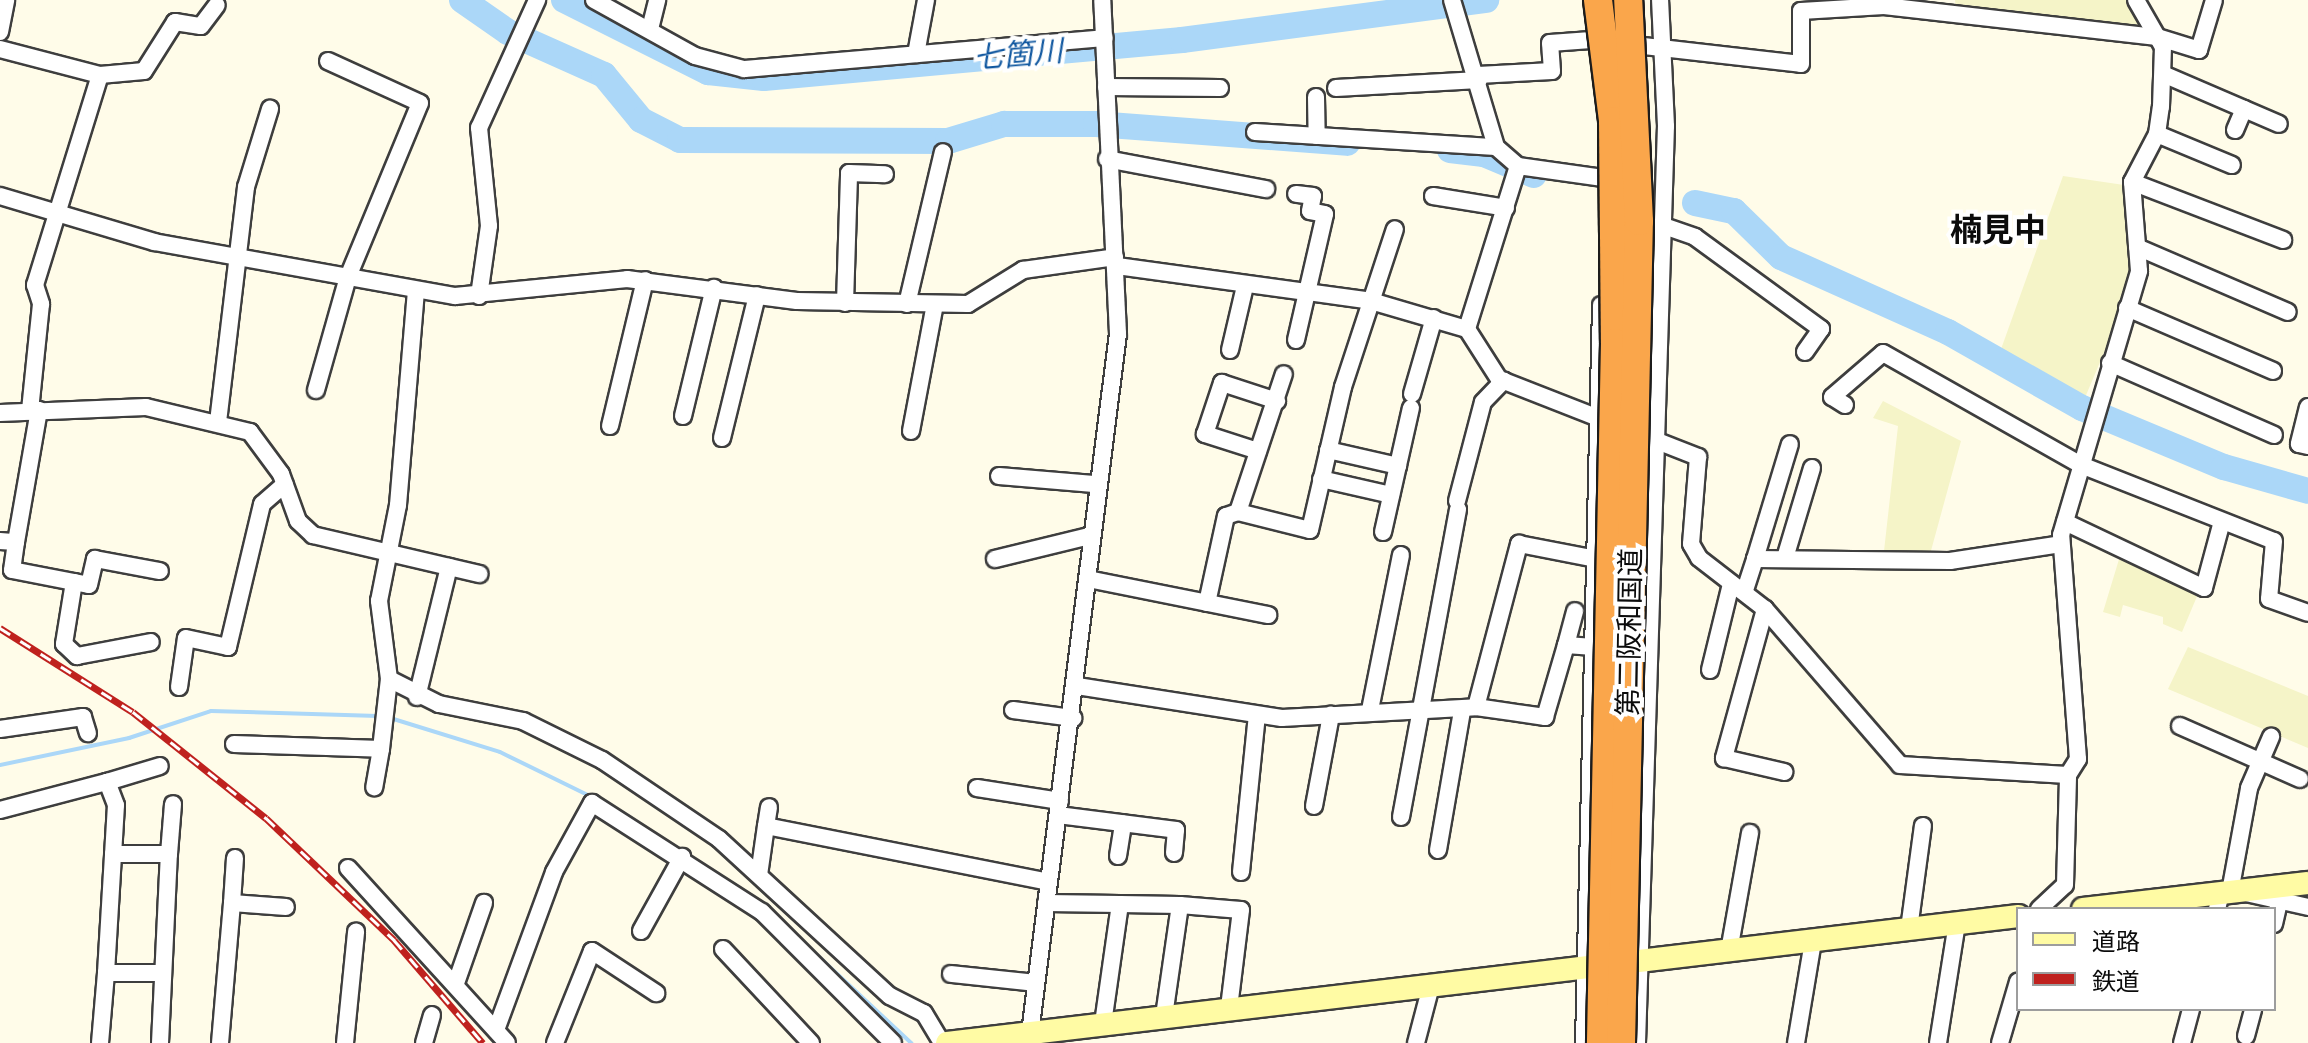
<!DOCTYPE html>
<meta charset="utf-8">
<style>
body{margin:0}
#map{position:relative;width:2308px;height:1043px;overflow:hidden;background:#fffce9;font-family:"Times New Roman","Noto Sans JP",serif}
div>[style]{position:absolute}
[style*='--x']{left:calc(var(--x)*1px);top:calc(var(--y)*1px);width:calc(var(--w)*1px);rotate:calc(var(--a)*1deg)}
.farmland>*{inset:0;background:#f5f4c8}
.stream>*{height:4px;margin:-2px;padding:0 2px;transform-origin:2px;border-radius:2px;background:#abd7f8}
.river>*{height:26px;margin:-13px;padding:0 13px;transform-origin:13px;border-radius:13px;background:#abd7f8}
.roads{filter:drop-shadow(2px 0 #3e3e3e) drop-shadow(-2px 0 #3e3e3e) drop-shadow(0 2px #3e3e3e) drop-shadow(0 -2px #3e3e3e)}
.street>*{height:16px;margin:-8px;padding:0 8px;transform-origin:8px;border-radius:8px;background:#fff}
.secondary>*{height:22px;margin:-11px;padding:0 11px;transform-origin:11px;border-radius:11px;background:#fffba4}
.rail>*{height:7px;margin-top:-3.5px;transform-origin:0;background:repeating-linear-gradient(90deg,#fff 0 12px,#bf211e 0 24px);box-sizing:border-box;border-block:2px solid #bf211e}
.bridges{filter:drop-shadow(2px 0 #1c1c1c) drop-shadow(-2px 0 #1c1c1c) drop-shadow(0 2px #1c1c1c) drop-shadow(0 -2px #1c1c1c)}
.highway-bridge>*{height:28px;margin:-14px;padding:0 14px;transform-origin:14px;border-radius:14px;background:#faa64b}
span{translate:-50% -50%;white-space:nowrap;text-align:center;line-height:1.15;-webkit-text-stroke:8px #fff;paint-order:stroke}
.street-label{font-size:28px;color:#0b0b0b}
.water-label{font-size:30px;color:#1158a0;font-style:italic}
.quarter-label{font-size:32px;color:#0b0b0b;font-weight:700}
.legend{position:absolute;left:2016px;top:907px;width:260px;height:104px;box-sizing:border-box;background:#fff;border:2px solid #9d9d9d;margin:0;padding:10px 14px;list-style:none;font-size:24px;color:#0b0b0b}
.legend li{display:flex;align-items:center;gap:16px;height:40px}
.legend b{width:40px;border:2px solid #9d9d9d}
</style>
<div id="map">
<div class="farmland">
<i style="clip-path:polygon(1955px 0,2132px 0,2145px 32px,1956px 8px)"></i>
<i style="clip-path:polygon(2063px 176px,2124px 185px,2129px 235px,2131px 273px,2119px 317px,2084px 400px,2000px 352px)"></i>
<i style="clip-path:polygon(1883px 401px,1961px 441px,1929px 558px,1883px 560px,1898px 426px,1873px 418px)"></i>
<i style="clip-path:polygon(2120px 556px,2198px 594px,2182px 632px,2163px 624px,2163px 617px,2123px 605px,2120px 617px,2103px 612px)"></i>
<i style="clip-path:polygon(2188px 647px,2308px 696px,2308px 748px,2168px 689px)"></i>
</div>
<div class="stream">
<i style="--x:387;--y:717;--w:118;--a:17.2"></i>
<i style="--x:500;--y:752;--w:105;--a:26.1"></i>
<i style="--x:0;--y:765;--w:132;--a:-11.8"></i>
<i style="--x:129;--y:738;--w:86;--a:-18.2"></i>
<i style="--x:211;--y:711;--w:167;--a:1.7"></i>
<i style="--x:790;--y:930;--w:166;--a:43"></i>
</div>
<div class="river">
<i style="--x:462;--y:0;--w:56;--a:34.8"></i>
<i style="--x:508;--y:32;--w:105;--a:24.1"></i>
<i style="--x:604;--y:75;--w:58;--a:50.6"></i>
<i style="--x:641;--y:120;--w:44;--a:27.1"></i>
<i style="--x:680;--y:140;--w:268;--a:0.2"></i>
<i style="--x:948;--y:141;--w:59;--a:-16.9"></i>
<i style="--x:1004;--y:124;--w:92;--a:0"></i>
<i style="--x:1096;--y:124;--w:252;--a:4.3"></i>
<i style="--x:564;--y:0;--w:161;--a:26.6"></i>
<i style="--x:708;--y:72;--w:56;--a:6.1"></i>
<i style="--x:764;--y:78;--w:420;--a:-5.2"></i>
<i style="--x:1182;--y:40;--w:307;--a:-7.5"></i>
<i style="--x:1450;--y:150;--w:34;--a:7"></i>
<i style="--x:1484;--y:154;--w:54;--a:22.8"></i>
<i style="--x:1695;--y:203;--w:40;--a:12"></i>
<i style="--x:1734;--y:211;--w:66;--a:44.4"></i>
<i style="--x:1781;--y:257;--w:183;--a:24.2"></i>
<i style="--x:1948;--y:332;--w:154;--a:29.6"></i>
<i style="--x:2082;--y:408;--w:154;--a:22.6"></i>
<i style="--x:2224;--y:467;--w:87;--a:15.9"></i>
</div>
<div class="roads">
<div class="street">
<i style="--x:594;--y:0;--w:115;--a:29"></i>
<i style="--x:695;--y:56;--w:51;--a:14.9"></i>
<i style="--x:744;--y:69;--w:362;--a:-4.9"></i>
<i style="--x:1452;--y:0;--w:153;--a:73.3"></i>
<i style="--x:1496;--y:147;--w:29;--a:41"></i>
<i style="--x:1518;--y:166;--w:171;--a:107.4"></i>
<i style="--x:650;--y:29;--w:30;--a:-76"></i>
<i style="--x:0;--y:32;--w:33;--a:-79"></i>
<i style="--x:0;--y:49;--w:103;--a:14.6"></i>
<i style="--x:100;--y:75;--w:220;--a:107.2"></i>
<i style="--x:35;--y:285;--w:20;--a:72"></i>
<i style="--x:41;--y:304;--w:108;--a:95.9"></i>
<i style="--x:916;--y:54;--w:55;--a:-79.5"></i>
<i style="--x:2163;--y:74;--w:126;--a:23.3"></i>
<i style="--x:100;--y:75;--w:44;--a:-5.2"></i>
<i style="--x:144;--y:71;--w:58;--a:-57.7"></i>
<i style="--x:175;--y:22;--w:26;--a:9"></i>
<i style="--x:201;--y:26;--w:26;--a:-53"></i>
<i style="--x:1478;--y:75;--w:74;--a:-3.1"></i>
<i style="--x:1552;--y:71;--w:28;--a:-94"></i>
<i style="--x:1550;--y:43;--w:41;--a:-4.2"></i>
<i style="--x:1591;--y:40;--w:211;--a:6.5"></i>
<i style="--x:1801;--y:64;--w:53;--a:-90"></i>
<i style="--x:1801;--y:11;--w:83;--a:-3.4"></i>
<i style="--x:1884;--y:6;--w:275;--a:6.5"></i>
<i style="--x:2157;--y:37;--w:44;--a:17.2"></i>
<i style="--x:2199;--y:50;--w:52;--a:-73.3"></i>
<i style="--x:1106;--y:87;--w:114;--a:0.5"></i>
<i style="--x:1336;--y:88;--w:143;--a:-3.2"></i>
<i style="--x:1316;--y:97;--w:39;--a:89"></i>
<i style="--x:2235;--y:130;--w:23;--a:-67"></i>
<i style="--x:1255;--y:132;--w:241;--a:3.6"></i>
<i style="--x:2157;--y:134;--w:81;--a:22.5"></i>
<i style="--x:1107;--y:159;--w:162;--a:10.7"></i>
<i style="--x:1518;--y:166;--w:86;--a:8"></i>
<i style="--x:2132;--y:182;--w:162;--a:21"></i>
<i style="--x:0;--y:196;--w:161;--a:16.6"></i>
<i style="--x:154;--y:242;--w:306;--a:10.2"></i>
<i style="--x:455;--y:296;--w:173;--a:-5.6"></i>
<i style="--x:627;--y:279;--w:171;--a:7.4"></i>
<i style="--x:797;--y:301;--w:171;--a:1"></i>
<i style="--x:968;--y:304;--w:65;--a:-31.7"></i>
<i style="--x:1023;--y:270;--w:93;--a:-8"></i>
<i style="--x:1433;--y:196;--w:74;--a:9.3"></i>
<i style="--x:1661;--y:225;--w:36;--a:19"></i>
<i style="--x:1695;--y:237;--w:156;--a:36.1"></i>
<i style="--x:1821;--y:329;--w:28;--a:125"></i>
<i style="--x:2137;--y:247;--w:164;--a:23.3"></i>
<i style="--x:1117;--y:266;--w:256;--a:7.8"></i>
<i style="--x:1371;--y:301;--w:100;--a:16.3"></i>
<i style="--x:1467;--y:329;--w:59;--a:57.4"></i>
<i style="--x:1499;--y:379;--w:214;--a:21.4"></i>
<i style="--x:1698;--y:457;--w:87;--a:94.6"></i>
<i style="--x:1691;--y:544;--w:16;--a:60"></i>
<i style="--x:1699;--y:558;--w:83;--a:37.7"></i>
<i style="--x:1765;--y:609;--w:206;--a:49.1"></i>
<i style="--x:1900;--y:765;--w:168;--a:3.4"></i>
<i style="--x:479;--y:296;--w:71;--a:-81.9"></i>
<i style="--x:489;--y:226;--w:99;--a:-95.8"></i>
<i style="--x:479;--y:128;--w:141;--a:-65.6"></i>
<i style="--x:845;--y:303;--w:130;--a:-88.2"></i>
<i style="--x:849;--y:173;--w:36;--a:2"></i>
<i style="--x:907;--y:304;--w:156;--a:-76.7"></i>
<i style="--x:2127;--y:308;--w:159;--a:23.3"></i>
<i style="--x:1296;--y:340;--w:129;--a:-77"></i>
<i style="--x:1325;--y:214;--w:15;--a:-169"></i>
<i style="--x:1310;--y:211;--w:15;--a:-79"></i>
<i style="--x:1313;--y:196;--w:17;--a:-173"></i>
<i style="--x:1230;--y:350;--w:66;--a:-76.8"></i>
<i style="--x:2110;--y:363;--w:179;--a:23.7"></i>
<i style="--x:316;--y:390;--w:117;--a:-74.2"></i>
<i style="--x:348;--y:277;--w:188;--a:-67.5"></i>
<i style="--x:420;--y:103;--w:101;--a:-155.5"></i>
<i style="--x:1412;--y:394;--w:79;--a:-73.9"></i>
<i style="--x:1845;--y:405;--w:15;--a:-148"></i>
<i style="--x:1832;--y:397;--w:67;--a:-40.8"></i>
<i style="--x:1883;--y:353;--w:227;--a:29.5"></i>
<i style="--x:2081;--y:465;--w:207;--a:21.5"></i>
<i style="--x:2274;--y:541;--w:58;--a:94.9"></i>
<i style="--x:2269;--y:599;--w:41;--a:19.7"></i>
<i style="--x:2308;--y:407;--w:38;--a:104"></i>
<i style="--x:2299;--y:444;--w:9;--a:13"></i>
<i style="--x:0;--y:413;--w:146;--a:-2.4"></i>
<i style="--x:146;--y:407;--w:107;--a:13.5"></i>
<i style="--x:250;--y:432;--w:52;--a:53.6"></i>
<i style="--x:281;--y:474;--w:50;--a:70.1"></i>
<i style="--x:298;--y:521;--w:21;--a:43"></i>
<i style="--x:313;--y:535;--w:171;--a:13.2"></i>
<i style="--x:683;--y:416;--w:132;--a:-76.4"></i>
<i style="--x:218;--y:422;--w:237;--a:-83.2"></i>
<i style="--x:246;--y:187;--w:82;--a:-72.9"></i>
<i style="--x:610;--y:426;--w:150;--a:-76.5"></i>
<i style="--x:911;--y:431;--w:129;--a:-79.3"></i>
<i style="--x:722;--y:438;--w:147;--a:-76.2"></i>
<i style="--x:1328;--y:450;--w:72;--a:12.9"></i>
<i style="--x:1258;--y:451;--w:56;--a:-162.2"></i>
<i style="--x:1205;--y:434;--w:54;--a:-71.6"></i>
<i style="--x:1222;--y:383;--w:58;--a:18.1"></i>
<i style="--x:999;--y:476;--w:95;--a:4.8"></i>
<i style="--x:1321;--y:479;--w:72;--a:12.9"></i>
<i style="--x:1457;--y:501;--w:102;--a:-75.3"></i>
<i style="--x:1483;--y:402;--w:30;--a:-46"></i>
<i style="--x:1238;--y:512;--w:74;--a:14"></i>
<i style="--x:1310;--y:530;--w:147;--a:-77"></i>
<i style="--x:1343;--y:387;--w:166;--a:-71.8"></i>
<i style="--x:2065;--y:522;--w:154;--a:25.4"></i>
<i style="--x:2204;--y:588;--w:65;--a:-74.9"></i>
<i style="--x:1383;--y:532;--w:127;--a:-77.3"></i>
<i style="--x:0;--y:541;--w:16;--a:4"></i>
<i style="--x:16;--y:542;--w:134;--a:-80.1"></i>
<i style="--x:16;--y:542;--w:28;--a:98"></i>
<i style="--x:12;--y:570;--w:78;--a:11"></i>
<i style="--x:89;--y:585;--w:27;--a:-77"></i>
<i style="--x:95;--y:559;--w:66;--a:10.5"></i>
<i style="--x:1785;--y:558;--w:94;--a:-73.3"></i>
<i style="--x:995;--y:559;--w:97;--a:-13.7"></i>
<i style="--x:1755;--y:559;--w:120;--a:-73.1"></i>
<i style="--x:1088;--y:579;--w:184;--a:11.3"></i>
<i style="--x:74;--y:582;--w:63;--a:99.2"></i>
<i style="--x:64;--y:644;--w:18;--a:43"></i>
<i style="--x:77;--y:656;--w:75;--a:-10.7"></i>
<i style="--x:1745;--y:590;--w:33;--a:-72"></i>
<i style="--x:1755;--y:559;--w:195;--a:0.6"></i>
<i style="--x:1950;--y:561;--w:112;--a:-8.7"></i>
<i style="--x:1207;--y:603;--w:89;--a:-77.7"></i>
<i style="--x:1226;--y:516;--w:13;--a:-18"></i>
<i style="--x:1238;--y:512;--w:145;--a:-71.6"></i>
<i style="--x:1765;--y:609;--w:155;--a:105.4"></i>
<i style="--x:1724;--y:758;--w:62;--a:13.1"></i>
<i style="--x:1566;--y:645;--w:35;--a:-75"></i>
<i style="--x:1710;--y:670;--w:89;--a:-76.3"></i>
<i style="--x:389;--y:679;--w:56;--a:26.6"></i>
<i style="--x:439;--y:704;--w:86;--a:11.4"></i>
<i style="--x:523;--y:721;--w:88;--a:26.3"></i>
<i style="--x:602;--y:760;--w:141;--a:34"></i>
<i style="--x:719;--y:839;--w:232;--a:42.6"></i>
<i style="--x:890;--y:996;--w:38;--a:27"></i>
<i style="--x:924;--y:1013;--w:35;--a:59"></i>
<i style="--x:1077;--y:686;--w:207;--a:8.9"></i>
<i style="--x:1282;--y:718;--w:194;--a:-3.2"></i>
<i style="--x:1476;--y:707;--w:70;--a:8.2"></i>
<i style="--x:1545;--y:717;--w:75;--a:-73.7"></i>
<i style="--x:1566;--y:645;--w:28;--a:4"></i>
<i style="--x:179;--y:687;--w:49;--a:-81.9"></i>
<i style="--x:186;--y:638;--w:43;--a:12.1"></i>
<i style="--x:228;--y:647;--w:147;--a:-76.6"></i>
<i style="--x:262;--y:504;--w:30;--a:-41"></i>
<i style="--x:417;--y:697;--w:134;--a:-76.2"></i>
<i style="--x:1476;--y:707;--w:169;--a:-75.2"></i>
<i style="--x:1519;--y:544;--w:78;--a:11"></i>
<i style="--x:1013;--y:710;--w:61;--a:7.6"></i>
<i style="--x:1370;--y:710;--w:158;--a:-78.7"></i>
<i style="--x:2180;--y:726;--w:131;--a:23.8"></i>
<i style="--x:0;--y:729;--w:84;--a:-8.2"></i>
<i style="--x:83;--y:717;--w:17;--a:73"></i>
<i style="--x:234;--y:744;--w:147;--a:1.9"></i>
<i style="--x:381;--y:749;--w:39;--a:100"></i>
<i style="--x:381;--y:749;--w:70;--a:-83.5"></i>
<i style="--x:389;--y:679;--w:79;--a:-97.3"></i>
<i style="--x:379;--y:601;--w:98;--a:-78.8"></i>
<i style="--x:398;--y:505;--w:214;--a:-85.2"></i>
<i style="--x:977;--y:788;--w:84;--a:8.9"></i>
<i style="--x:1314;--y:806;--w:93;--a:-79.4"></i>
<i style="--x:0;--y:810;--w:111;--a:-14.7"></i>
<i style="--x:1058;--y:815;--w:119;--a:7.2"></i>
<i style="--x:1176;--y:830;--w:23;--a:95"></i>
<i style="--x:1401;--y:817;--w:313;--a:-79.5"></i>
<i style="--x:766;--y:826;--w:19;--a:-81"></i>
<i style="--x:1438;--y:850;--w:141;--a:-80.2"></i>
<i style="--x:113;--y:854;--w:56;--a:0"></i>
<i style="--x:169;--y:854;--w:50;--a:-85.4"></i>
<i style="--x:1118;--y:856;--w:33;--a:-81"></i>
<i style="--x:235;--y:858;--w:45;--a:93.8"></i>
<i style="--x:232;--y:903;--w:54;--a:4.2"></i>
<i style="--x:348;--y:868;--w:236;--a:47.7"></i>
<i style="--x:1241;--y:872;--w:158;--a:-84.2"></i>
<i style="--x:759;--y:875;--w:49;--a:-81.9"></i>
<i style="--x:766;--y:826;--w:288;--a:11.2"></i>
<i style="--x:2230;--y:892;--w:106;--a:-79.6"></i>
<i style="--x:2249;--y:788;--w:56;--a:-66.7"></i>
<i style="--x:2246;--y:893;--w:64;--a:12.7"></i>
<i style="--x:1046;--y:903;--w:74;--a:0.8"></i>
<i style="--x:1120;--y:904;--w:120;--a:98.1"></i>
<i style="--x:1120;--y:904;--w:60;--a:1"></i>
<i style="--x:1180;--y:905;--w:112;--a:98.2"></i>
<i style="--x:1180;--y:905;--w:61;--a:4.7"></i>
<i style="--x:1241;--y:910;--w:99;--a:97"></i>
<i style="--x:2039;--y:909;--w:35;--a:-43"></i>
<i style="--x:2065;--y:885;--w:110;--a:-88.4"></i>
<i style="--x:2068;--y:775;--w:19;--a:-58"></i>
<i style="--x:2078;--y:759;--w:225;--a:-94.3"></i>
<i style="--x:2061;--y:535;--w:275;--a:-73.5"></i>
<i style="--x:2139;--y:271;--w:89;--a:-94.5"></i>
<i style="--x:2132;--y:182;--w:54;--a:-62.5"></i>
<i style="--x:2157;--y:134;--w:27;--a:-82"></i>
<i style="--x:2161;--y:107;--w:60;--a:-88.1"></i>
<i style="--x:2163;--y:47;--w:54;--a:-119.9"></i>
<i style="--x:2217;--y:909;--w:16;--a:-76"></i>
<i style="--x:2274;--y:924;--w:22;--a:-77"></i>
<i style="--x:1909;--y:929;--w:104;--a:-82.3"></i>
<i style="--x:641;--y:931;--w:85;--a:-61"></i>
<i style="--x:723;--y:949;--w:129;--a:46.9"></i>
<i style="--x:1729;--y:951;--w:120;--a:-79.9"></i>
<i style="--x:106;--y:973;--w:168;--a:-86.6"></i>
<i style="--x:116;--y:805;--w:25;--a:-111"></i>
<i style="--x:107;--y:782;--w:55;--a:-16.8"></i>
<i style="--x:951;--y:974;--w:85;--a:6"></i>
<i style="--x:456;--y:983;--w:85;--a:-70.7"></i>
<i style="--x:496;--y:1030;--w:168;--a:-69.8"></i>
<i style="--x:554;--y:872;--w:79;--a:-61.2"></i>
<i style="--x:592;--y:803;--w:202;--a:32.7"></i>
<i style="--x:762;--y:912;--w:185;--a:45"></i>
<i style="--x:2246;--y:1036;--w:28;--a:-75"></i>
<i style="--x:1029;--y:1041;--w:713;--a:-82.83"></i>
<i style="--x:1118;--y:334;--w:334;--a:-92.7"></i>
<i style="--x:100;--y:1043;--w:70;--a:-85.1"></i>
<i style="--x:106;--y:973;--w:57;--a:0"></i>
<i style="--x:160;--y:1043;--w:189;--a:-87.3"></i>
<i style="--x:220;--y:1043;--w:141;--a:-85.1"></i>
<i style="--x:345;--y:1043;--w:112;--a:-84.3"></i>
<i style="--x:424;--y:1043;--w:29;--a:-74"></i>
<i style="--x:555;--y:1043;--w:99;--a:-68.1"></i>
<i style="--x:592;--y:951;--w:77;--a:33.3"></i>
<i style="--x:1416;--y:1043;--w:59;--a:-75.3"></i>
<i style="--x:1584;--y:1043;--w:738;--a:-88.68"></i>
<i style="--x:1637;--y:1043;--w:917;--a:-88.19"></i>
<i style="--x:1666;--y:126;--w:126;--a:-92.7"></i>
<i style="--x:1796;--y:1043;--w:103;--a:-80.5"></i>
<i style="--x:1938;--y:1043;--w:121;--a:-81"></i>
<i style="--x:2000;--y:1043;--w:64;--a:-73.6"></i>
<i style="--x:2182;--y:1043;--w:35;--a:-75"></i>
</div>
<div class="secondary">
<i style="--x:2083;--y:909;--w:226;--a:-6.6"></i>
<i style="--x:947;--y:1043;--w:1079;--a:-6.76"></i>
</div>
</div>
<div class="rail">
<i style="--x:0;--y:628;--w:157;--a:32.3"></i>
<i style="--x:133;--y:712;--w:170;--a:38.6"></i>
<i style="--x:266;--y:818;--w:177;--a:43.6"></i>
<i style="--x:394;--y:940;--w:136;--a:49.2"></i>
</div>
<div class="bridges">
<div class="highway-bridge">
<i style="--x:1598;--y:0;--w:122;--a:82.9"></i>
<i style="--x:1613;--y:121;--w:222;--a:89.5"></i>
<i style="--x:1615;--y:343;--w:700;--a:91.15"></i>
<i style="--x:1621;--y:1043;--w:822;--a:-88.75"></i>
<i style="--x:1639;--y:221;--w:221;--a:-92.8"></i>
</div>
</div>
<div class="street-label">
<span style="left:1630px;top:632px;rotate:-89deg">第二阪和国道</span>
</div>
<div class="water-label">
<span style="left:1018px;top:55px;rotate:-5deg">七箇川</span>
</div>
<div class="quarter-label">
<span style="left:1998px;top:230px">楠見中</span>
</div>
<ul class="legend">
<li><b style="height:10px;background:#fffba4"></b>道路</li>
<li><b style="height:10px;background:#bf211e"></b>鉄道</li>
</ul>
</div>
